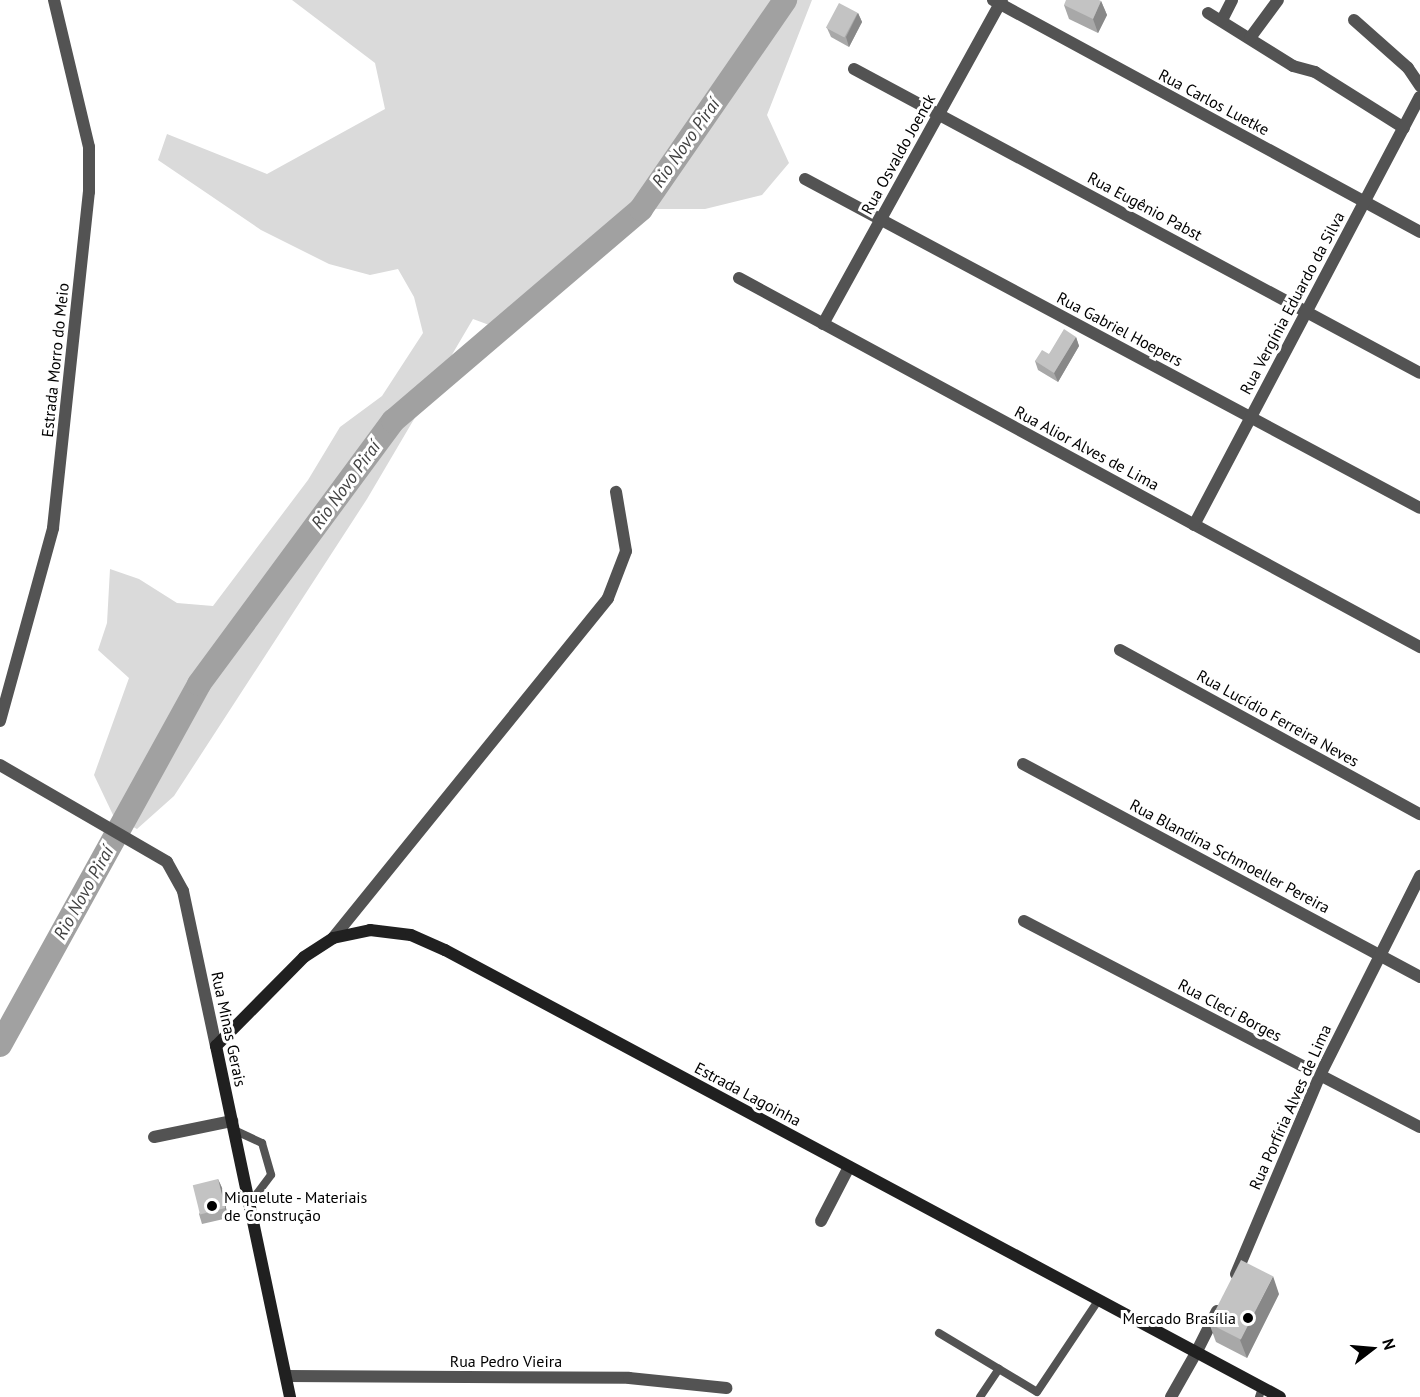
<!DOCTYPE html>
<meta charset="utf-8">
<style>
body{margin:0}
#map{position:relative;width:1420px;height:1397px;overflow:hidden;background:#fff;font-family:"PT Sans",sans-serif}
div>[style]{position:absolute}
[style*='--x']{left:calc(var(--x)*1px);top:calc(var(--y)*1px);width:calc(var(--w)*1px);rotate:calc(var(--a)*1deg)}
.green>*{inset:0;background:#dadada}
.river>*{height:24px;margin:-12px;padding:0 12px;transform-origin:12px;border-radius:12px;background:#a1a1a1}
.service>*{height:8px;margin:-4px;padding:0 4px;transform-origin:4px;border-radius:4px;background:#535353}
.minor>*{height:12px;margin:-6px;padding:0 6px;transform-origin:6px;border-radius:6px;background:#535353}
.tertiary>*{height:12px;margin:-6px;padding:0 6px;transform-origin:6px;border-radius:6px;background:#535353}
.secondary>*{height:12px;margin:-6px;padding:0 6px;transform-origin:6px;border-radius:6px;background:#202020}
.wall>*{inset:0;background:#a8a8a8}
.shaded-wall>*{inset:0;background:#888}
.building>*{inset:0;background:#c3c3c3;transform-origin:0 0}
.dots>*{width:16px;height:16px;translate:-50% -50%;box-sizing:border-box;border:3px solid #fff;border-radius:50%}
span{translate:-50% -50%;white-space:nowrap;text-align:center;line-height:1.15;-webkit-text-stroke:6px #fff;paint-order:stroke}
.street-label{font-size:16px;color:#000}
.poi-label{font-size:16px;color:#000}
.left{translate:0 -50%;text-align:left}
.right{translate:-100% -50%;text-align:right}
.water-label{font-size:18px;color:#424242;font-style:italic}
.north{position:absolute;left:1342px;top:1319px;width:60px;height:60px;-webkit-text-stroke:4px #fff;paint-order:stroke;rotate:74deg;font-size:16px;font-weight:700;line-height:24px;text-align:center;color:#000}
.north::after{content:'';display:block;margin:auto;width:21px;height:27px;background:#000;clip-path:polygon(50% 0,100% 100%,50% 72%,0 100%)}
</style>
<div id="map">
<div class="green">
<i style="clip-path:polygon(292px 0,812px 0,767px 115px,789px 163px,762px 195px,705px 209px,641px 209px,500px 329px,473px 319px,367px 499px,174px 796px,137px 829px,114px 817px,94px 775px,129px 678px,98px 650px,107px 623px,110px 569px,139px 579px,177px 603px,213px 606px,308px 480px,340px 427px,382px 396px,423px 333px,414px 297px,398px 269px,370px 275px,329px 264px,261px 230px,158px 160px,167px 134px,267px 174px,385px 109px,375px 63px)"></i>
</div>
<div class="river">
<i style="--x:0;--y:1045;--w:412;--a:-61.1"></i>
<i style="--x:199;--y:684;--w:327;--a:-53.6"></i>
<i style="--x:393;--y:421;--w:326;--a:-40.5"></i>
<i style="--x:641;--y:209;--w:254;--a:-55.4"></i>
</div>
<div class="service">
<i style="--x:234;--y:1130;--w:31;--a:25"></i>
<i style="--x:262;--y:1143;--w:33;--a:74"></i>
<i style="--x:271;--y:1175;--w:36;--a:127"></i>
<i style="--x:939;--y:1333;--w:114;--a:31"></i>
<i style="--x:1037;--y:1392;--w:110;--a:-56.2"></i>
<i style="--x:980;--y:1397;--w:34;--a:-56"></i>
<i style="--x:1259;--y:1397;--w:9;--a:-72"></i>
</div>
<div class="minor">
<i style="--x:993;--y:0;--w:486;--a:28.5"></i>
<i style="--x:1208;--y:13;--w:100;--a:31.9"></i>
<i style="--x:1293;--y:66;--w:23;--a:15"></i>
<i style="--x:1315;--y:72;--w:105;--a:32.2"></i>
<i style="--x:1222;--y:20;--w:22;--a:-63"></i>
<i style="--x:1354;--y:20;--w:72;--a:41.6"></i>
<i style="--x:1408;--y:68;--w:22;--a:56"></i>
<i style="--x:1250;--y:38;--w:47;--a:-53.6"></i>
<i style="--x:854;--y:69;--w:642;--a:28.24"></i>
<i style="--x:805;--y:179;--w:697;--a:28.14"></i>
<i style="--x:739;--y:278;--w:775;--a:28.45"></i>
<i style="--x:823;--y:324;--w:370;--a:-61.1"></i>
<i style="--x:1194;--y:525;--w:484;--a:-62.2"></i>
<i style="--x:1120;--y:650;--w:342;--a:28.7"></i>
<i style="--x:0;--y:721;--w:200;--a:-74.6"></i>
<i style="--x:53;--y:528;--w:338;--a:-83.9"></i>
<i style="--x:89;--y:192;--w:45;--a:-90"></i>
<i style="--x:89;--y:147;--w:151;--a:-103.4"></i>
<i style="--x:1023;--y:764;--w:451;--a:28.2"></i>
<i style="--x:0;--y:765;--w:193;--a:30.1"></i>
<i style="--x:167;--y:862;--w:33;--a:61"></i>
<i style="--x:183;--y:891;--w:158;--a:78"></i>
<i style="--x:1024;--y:921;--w:446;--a:27.5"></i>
<i style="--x:333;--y:938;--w:437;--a:-51"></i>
<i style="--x:608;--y:598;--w:50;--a:-69"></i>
<i style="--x:626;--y:551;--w:60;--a:-99.6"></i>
<i style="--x:154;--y:1137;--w:80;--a:-11.6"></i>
<i style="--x:821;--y:1221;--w:61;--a:-62.6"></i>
<i style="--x:1236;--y:1274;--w:216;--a:-67.1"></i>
<i style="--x:1320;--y:1075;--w:223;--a:-63.3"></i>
<i style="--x:1196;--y:1353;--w:47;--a:-63.4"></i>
<i style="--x:286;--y:1376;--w:343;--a:0.3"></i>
<i style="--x:629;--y:1378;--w:98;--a:5.9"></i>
</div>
<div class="tertiary">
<i style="--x:1171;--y:1397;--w:51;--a:-60.4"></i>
</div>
<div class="secondary">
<i style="--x:290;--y:1397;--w:359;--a:-101.9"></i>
<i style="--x:216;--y:1046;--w:125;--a:-45.3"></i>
<i style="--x:304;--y:957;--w:35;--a:-33"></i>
<i style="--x:333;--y:938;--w:38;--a:-12"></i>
<i style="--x:370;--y:930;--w:41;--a:7"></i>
<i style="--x:411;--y:935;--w:37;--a:24"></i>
<i style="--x:445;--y:950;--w:947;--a:28.16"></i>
</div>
<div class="wall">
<i style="clip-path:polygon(1101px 1px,1107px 15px,1098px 33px,1069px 19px,1064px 5px)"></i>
<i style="clip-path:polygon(858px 13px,862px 22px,849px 47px,831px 37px,827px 28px)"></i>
<i style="clip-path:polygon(1076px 337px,1079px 346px,1058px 382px,1038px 370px,1035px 361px,1049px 354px)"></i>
<i style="clip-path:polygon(218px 1179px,222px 1188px,228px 1218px,202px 1224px,199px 1214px)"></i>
<i style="clip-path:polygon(1279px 1294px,1247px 1358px,1216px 1342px,1209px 1323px)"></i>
</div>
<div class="shaded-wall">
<i style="clip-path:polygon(1101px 1px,1107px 15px,1098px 33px,1093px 19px)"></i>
<i style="clip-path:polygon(858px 13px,862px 22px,849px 47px,846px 37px)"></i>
<i style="clip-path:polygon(1076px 337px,1079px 346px,1058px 382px,1054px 373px)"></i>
<i style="clip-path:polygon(218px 1179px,222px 1188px,228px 1218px,225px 1208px)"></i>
<i style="clip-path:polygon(1273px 1276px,1279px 1294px,1247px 1358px,1240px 1340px)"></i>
</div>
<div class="building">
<i style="clip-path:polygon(1066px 0,1099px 0,1101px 1px,1093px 19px,1064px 5px)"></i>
<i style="left:839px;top:3px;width:21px;height:28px;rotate:28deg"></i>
<i style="clip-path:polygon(1064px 329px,1076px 337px,1054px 373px,1035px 361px,1042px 350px,1049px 354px)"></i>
<i style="left:218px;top:1179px;width:30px;height:26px;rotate:76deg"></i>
<i style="left:1241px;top:1260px;width:36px;height:71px;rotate:27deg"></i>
</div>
<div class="dots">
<i style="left:212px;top:1206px;background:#000"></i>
<i style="left:1248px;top:1318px;background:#000"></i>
</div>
<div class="street-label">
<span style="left:1214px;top:102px;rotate:28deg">Rua Carlos Luetke</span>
<span style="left:898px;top:154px;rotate:-61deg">Rua Osvaldo Joenck</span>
<span style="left:1145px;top:206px;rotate:28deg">Rua Eugênio Pabst</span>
<span style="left:1292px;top:303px;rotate:-62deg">Rua Vergínia Eduardo da Silva</span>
<span style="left:1120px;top:329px;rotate:28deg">Rua Gabriel Hoepers</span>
<span style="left:55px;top:360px;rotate:-84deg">Estrada Morro do Meio</span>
<span style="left:1087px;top:448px;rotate:28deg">Rua Alior Alves de Lima</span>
<span style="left:1278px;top:718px;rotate:29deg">Rua Lucídio Ferreira Neves</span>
<span style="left:1230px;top:856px;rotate:28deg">Rua Blandina Schmoeller Pereira</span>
<span style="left:1230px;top:1010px;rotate:28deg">Rua Cleci Borges</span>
<span style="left:229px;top:1029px;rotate:78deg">Rua Minas Gerais</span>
<span style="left:748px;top:1094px;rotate:28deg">Estrada Lagoinha</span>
<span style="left:1290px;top:1107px;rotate:-66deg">Rua Porfíria Alves de Lima</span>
<span style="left:506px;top:1361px">Rua Pedro Vieira</span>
</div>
<div class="poi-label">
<span class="left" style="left:224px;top:1206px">Miquelute - Materiais<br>de Construção</span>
<span class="right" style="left:1236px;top:1318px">Mercado Brasília</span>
</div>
<div class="water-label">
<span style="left:686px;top:143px;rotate:-55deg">Rio Novo Piraí</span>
<span style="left:346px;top:485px;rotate:-54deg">Rio Novo Piraí</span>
<span style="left:84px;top:893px;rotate:-61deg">Rio Novo Piraí</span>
</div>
<div class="north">N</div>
</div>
